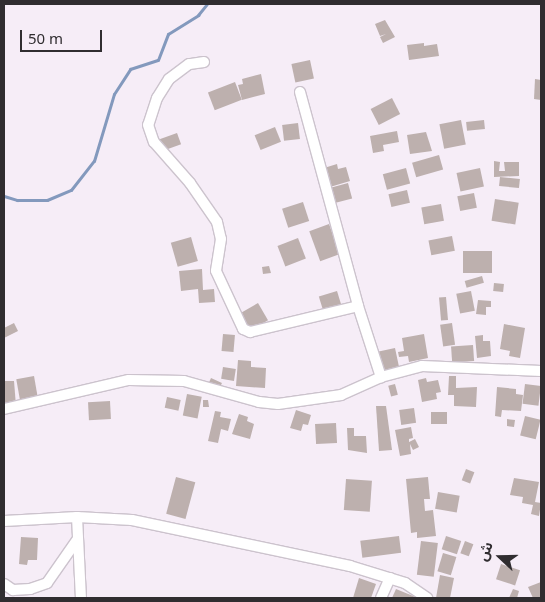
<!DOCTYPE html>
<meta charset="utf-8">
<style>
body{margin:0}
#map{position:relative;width:545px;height:602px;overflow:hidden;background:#f6edf7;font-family:Georgia,"Noto Sans Arabic",serif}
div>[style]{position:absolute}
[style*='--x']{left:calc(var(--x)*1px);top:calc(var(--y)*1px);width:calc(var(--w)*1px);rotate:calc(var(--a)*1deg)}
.stream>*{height:3px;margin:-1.5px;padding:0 1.5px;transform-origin:1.5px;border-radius:1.5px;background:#8399bd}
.building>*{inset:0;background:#bdb0ae;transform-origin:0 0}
.roads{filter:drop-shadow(1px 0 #ccc3cd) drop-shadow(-1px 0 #ccc3cd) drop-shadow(0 1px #ccc3cd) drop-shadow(0 -1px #ccc3cd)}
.street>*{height:10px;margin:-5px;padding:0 5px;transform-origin:5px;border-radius:5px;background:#fff}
span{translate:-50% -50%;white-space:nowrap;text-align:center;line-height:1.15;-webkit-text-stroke:4px #f6edf7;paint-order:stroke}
.frame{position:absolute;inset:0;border:5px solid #302d30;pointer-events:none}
.north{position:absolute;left:475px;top:532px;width:50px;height:50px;-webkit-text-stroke:4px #f6edf7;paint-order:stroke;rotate:291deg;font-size:14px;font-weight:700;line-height:20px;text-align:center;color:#302d30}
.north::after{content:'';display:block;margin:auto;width:18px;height:22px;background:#302d30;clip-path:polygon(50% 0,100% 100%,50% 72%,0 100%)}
.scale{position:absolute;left:20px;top:30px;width:82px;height:22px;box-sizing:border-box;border:2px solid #302d30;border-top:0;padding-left:6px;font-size:15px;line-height:18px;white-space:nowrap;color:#302d30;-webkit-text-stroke:4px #f6edf7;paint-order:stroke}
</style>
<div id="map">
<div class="stream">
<i style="--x:4;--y:196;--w:14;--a:17"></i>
<i style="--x:17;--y:200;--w:30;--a:0"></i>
<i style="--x:47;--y:200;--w:26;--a:-23"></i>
<i style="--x:71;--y:190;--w:37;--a:-52"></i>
<i style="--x:94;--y:161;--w:70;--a:-73.4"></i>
<i style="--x:114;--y:94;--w:30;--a:-57"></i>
<i style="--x:130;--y:69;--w:29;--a:-18"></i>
<i style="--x:158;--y:60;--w:28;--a:-69"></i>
<i style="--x:168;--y:34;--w:36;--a:-32"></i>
<i style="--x:198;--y:15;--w:14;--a:-51"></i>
</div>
<div class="building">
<i style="clip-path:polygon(385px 20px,395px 37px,383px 43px,380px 37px,386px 34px,380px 36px,375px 24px)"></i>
<i style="clip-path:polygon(424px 43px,424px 46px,437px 44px,439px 56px,409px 60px,407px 45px)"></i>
<i style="left:310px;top:60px;width:19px;height:19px;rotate:78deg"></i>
<i style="clip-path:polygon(261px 74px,265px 94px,242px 100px,238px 85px,243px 84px,242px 79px)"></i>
<i style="clip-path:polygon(535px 79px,541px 80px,541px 100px,534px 99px)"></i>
<i style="left:235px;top:82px;width:19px;height:29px;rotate:69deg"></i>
<i style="left:392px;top:98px;width:18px;height:24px;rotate:63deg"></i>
<i style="left:461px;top:120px;width:25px;height:22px;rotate:79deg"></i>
<i style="left:484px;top:120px;width:9px;height:18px;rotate:84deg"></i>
<i style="left:298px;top:123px;width:16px;height:16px;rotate:83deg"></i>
<i style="left:275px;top:127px;width:16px;height:22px;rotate:68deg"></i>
<i style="clip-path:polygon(397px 131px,399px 142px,383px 145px,384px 151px,373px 153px,370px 136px)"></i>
<i style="clip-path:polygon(426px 132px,432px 151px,410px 154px,407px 135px)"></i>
<i style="left:177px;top:133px;width:12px;height:20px;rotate:70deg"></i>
<i style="left:439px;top:155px;width:15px;height:28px;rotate:74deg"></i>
<i style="clip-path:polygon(494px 161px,500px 162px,499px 171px,505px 171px,504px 162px,519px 162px,519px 176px,494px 177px)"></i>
<i style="clip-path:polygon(337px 164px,338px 169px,346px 167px,350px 181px,330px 187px,324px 168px)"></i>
<i style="left:406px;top:168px;width:16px;height:24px;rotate:75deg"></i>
<i style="left:480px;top:168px;width:19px;height:24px;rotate:78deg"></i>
<i style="left:500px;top:177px;width:20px;height:9px;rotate:6deg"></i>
<i style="left:348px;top:183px;width:16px;height:19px;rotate:75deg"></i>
<i style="left:407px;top:190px;width:13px;height:19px;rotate:77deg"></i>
<i style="left:474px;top:193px;width:15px;height:17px;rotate:79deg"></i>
<i style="left:495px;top:199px;width:24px;height:22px;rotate:9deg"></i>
<i style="left:303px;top:202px;width:20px;height:22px;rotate:72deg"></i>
<i style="left:441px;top:204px;width:17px;height:20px;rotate:80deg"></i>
<i style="left:329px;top:224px;width:32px;height:21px;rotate:70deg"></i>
<i style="left:452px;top:236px;width:15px;height:24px;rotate:79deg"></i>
<i style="left:191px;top:237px;width:25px;height:21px;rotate:74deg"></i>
<i style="left:298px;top:238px;width:22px;height:22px;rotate:69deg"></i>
<i style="left:463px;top:251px;width:29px;height:22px"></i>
<i style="clip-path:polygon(269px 266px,271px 273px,263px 274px,262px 267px)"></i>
<i style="clip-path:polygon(202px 269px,203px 290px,214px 289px,215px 302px,199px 303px,198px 289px,181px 291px,179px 271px)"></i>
<i style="left:482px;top:276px;width:7px;height:18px;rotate:74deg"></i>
<i style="left:494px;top:283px;width:10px;height:8px;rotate:6deg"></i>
<i style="left:337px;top:291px;width:17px;height:19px;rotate:73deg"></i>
<i style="left:471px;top:291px;width:20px;height:15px;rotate:79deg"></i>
<i style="left:446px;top:297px;width:23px;height:7px;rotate:85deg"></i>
<i style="clip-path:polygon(478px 300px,491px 301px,491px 307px,486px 307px,486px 315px,476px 314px)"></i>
<i style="left:258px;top:303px;width:20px;height:22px;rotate:60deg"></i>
<i style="clip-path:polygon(14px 323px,18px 331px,4px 338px,4px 328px)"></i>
<i style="left:452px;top:323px;width:22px;height:12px;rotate:82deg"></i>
<i style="clip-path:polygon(504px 324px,525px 328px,520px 358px,509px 356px,510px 351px,500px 349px)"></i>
<i style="left:223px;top:334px;width:12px;height:17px;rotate:5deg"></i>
<i style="clip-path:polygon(424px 334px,428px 358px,409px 362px,408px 356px,399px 357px,398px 352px,404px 351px,402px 338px)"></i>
<i style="clip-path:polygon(483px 335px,483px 341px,490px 341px,491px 356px,477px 358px,475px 336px)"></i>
<i style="left:473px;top:345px;width:16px;height:22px;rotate:86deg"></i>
<i style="left:395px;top:348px;width:24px;height:19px;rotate:78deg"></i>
<i style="clip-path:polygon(238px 360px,251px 361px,251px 367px,266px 368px,265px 388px,236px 386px)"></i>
<i style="left:223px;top:367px;width:13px;height:12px;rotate:9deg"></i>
<i style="left:34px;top:376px;width:22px;height:18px;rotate:80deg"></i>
<i style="clip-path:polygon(449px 376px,456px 376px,456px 388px,477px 387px,476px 407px,454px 406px,454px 395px,448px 395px)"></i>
<i style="left:211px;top:378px;width:12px;height:8px;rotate:24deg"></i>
<i style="clip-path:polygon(426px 378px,427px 382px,438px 380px,441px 392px,436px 393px,437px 399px,422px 402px,418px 380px)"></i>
<i style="clip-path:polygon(4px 381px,14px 381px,16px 406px,4px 407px)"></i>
<i style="left:395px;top:384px;width:11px;height:7px;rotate:75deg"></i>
<i style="left:525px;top:384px;width:16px;height:20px;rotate:7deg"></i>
<i style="clip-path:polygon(497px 387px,516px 389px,516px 394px,523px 395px,521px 411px,502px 410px,501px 417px,495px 416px)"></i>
<i style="left:187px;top:394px;width:15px;height:22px;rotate:11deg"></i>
<i style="left:167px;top:397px;width:14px;height:11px;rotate:12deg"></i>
<i style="clip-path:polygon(203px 400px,208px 400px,209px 407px,203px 407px)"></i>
<i style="left:110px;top:401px;width:18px;height:22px;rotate:87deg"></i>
<i style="clip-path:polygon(376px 406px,386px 406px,392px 450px,379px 451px)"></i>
<i style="left:414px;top:408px;width:15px;height:15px;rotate:82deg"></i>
<i style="clip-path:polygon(296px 410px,311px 415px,308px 425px,303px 424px,301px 431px,290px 428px)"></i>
<i style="clip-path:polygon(215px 411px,221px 412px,220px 417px,231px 419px,228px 431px,221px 429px,218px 443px,208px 441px)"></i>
<i style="left:431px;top:412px;width:16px;height:12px"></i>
<i style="clip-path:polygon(239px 414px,248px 417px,247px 421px,254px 424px,250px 439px,232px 434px)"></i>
<i style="left:525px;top:416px;width:16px;height:20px;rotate:14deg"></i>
<i style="clip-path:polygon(507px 419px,515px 420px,514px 427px,507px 426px)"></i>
<i style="left:336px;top:423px;width:20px;height:21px;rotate:87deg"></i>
<i style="clip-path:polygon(411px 427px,413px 438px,409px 439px,409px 442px,415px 439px,419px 447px,413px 450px,410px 444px,411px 454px,400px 456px,395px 430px)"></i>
<i style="clip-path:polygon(347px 428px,354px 428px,354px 436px,366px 436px,367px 453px,348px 450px)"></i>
<i style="left:466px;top:469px;width:9px;height:12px;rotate:21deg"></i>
<i style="left:176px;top:477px;width:20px;height:38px;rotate:15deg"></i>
<i style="clip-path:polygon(428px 477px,430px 499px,424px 499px,425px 511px,433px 510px,436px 536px,417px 538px,417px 532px,411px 533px,406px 479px)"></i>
<i style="clip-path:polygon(514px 478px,539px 482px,535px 502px,541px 503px,539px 516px,531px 514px,533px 505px,522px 503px,523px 497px,510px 495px)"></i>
<i style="left:346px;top:479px;width:26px;height:31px;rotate:4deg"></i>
<i style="left:438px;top:492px;width:22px;height:17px;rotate:10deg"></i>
<i style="left:399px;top:536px;width:17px;height:39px;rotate:83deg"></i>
<i style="left:446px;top:536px;width:16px;height:14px;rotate:18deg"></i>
<i style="clip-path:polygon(21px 537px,38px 538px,37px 560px,28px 560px,27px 565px,19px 564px)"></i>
<i style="left:421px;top:541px;width:17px;height:34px;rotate:7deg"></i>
<i style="left:465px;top:541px;width:9px;height:13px;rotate:21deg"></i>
<i style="left:443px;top:553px;width:14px;height:19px;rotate:17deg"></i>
<i style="left:501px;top:564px;width:20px;height:16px;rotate:18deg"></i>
<i style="clip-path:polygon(440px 575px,454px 578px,450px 598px,436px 598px)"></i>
<i style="clip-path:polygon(359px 578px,376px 584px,371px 598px,353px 598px)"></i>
<i style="clip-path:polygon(541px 582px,541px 598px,533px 598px,528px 587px)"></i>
<i style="clip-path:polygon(396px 589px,418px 598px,392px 598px)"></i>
<i style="clip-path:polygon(513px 589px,519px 591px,517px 598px,509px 598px)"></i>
</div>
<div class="roads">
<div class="street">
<i style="--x:204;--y:62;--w:15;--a:172"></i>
<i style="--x:189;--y:64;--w:25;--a:143"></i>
<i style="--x:169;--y:79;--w:22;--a:122"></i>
<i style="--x:157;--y:98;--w:28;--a:108"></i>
<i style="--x:148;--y:125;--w:18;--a:71"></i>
<i style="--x:154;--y:142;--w:55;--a:48.7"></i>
<i style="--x:190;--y:183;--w:47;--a:55.3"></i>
<i style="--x:217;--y:222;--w:17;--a:77"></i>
<i style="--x:221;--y:239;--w:32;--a:99"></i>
<i style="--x:216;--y:271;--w:64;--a:65"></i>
<i style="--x:243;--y:329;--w:8;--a:23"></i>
<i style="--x:250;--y:332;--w:111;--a:-13.5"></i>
<i style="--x:300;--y:92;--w:222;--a:74.8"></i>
<i style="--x:358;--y:306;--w:75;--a:72.1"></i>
<i style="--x:4;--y:409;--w:128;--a:-13.1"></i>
<i style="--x:129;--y:380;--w:55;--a:1"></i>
<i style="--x:184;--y:381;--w:78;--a:15.6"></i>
<i style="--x:259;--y:402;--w:19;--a:6"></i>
<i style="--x:278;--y:404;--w:64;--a:-8.1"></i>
<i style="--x:341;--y:395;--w:44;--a:-24.2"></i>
<i style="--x:381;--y:377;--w:42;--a:-15"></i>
<i style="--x:422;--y:366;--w:119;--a:2.4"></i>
<i style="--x:77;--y:517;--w:81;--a:87.2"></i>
<i style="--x:4;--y:521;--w:73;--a:-3.1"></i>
<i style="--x:77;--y:517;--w:55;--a:3.1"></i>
<i style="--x:132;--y:520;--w:223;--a:11.9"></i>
<i style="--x:350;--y:566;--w:58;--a:17.2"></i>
<i style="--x:405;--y:583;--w:27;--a:34"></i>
<i style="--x:4;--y:584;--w:11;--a:34"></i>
<i style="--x:13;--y:590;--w:17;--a:-3"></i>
<i style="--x:30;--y:589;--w:18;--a:-19"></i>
<i style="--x:47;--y:583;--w:52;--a:-55.1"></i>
<i style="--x:381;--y:598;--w:22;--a:-66"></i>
</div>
</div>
<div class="frame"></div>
<div class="north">ش</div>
<div class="scale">50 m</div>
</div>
